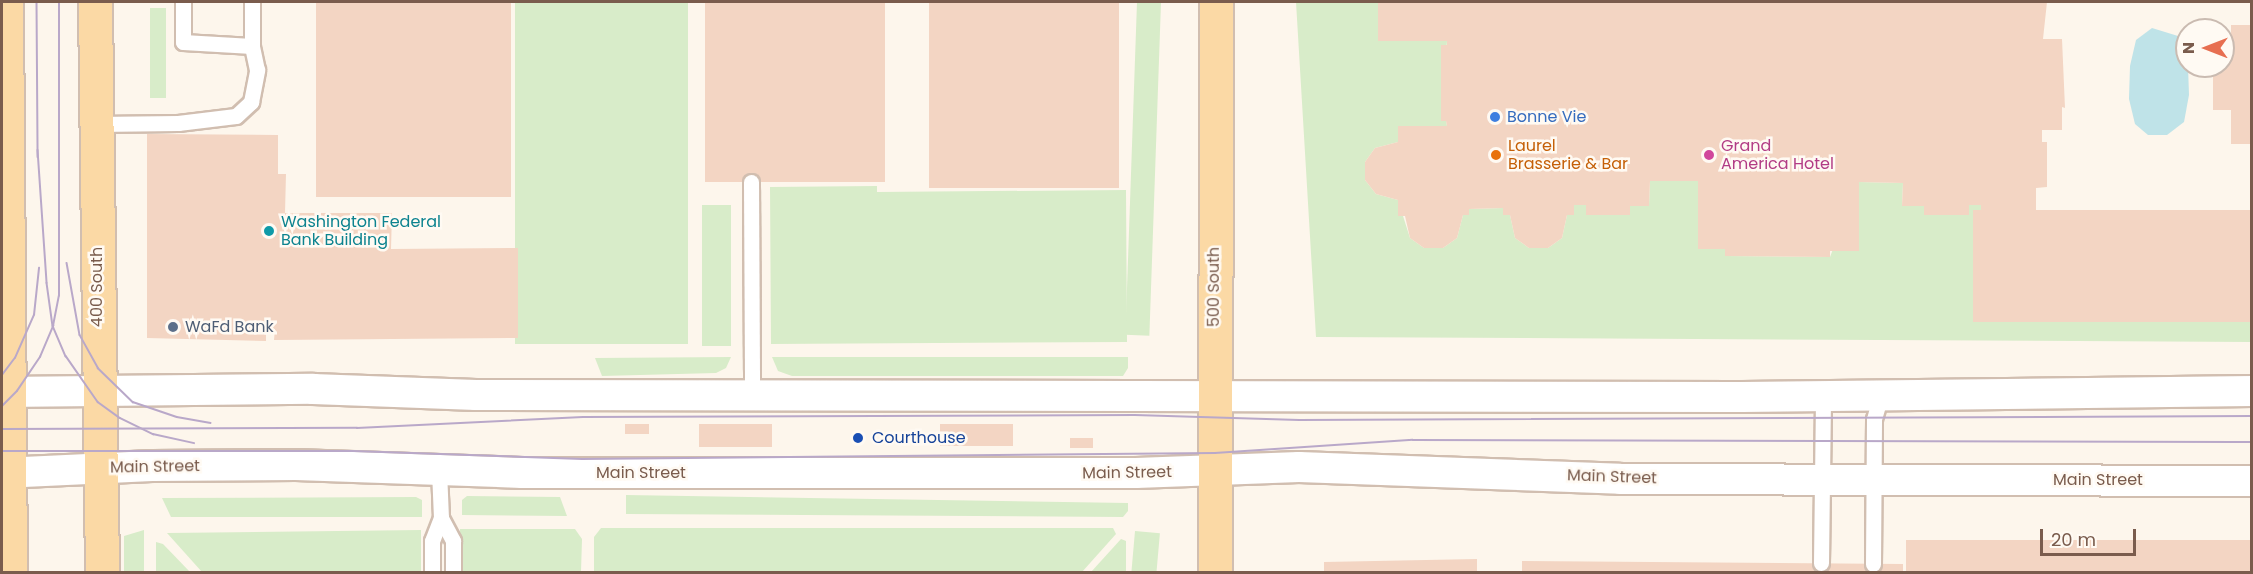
<!DOCTYPE html>
<style>
body{margin:0}
#map{position:relative;width:2253px;height:574px;overflow:hidden;background:#fdf6ec;font-family:Poppins,sans-serif}
div>[style]{position:absolute}
[style*='--x']{left:calc(var(--x)*1px);top:calc(var(--y)*1px);width:calc(var(--w)*1px);rotate:calc(var(--a)*1deg)}
.green>*{inset:0;background:#d8ecc9;transform-origin:0 0}
.water>*{inset:0;background:#bfe3e8}
.building>*{inset:0;background:#f3d5c3;transform-origin:0 0}
.roads{filter:drop-shadow(2px 0 #d1beb0) drop-shadow(-2px 0 #d1beb0) drop-shadow(0 2px #d1beb0) drop-shadow(0 -2px #d1beb0)}
.lane>*{height:15px;margin:-7.5px;padding:0 7.5px;transform-origin:7.5px;border-radius:7.5px;background:#fff}
.street>*{height:30px;margin:-15px;padding:0 15px;transform-origin:15px;border-radius:15px;background:#fff}
.primary>*{height:33px;margin:-16.5px;padding:0 16.5px;transform-origin:16.5px;border-radius:16.5px;background:#fbd9a5}
.tram>*{height:1.5px;margin:-0.75px;padding:0 0.75px;transform-origin:0.75px;border-radius:0.75px;background:#b9a8c9}
.dots>*{width:16px;height:16px;translate:-50% -50%;box-sizing:border-box;border:3px solid #fffaf3;border-radius:50%}
span{translate:-50% -50%;white-space:nowrap;text-align:center;line-height:1.15;-webkit-text-stroke:5px #fffaf3;paint-order:stroke}
.shop-label{font-size:16px;color:#366cbe}
.left{translate:0 -50%;text-align:left}
.food-label{font-size:16px;color:#c56008}
.hotel-label{font-size:16px;color:#b23c85}
.culture-label{font-size:16px;color:#0d838f}
.street-label{font-size:16px;color:#7a5c4d}
.service-label{font-size:16px;color:#4e5e75}
.transit-label{font-size:16px;color:#164399}
.frame{position:absolute;inset:0;border:3px solid #7a5c4d;pointer-events:none}
.north{position:absolute;left:2175px;top:18px;width:60px;height:60px;box-sizing:border-box;background:#fffaf3;border:2px solid #cabbb1;border-radius:50%;rotate:270deg;font-size:16px;font-weight:700;line-height:24px;text-align:center;color:#7a5c4d}
.north::after{content:'';display:block;margin:auto;width:21px;height:27px;background:#e76f51;clip-path:polygon(50% 0,100% 100%,50% 72%,0 100%)}
.scale{position:absolute;left:2040px;top:529px;width:96px;height:27px;box-sizing:border-box;border:3px solid #7a5c4d;border-top:0;padding-left:8px;font-size:18px;line-height:21px;white-space:nowrap;color:#7a5c4d;-webkit-text-stroke:4px #fffaf3;paint-order:stroke}
</style>
<div id="map">
<div class="green">
<i style="left:515px;top:2px;width:173px;height:342px"></i>
<i style="left:1137px;top:2px;width:24px;height:333px;rotate:2deg"></i>
<i style="clip-path:polygon(1296px 2px,1378px 2px,1378px 41px,1447px 41px,1441px 121px,1446px 121px,1447px 126px,1398px 126px,1398px 142px,1375px 148px,1365px 162px,1365px 180px,1376px 194px,1398px 200px,1410px 238px,1424px 248px,1443px 248px,1457px 238px,1463px 215px,1469px 215px,1469px 209px,1503px 208px,1503px 215px,1510px 215px,1515px 238px,1529px 248px,1548px 248px,1562px 238px,1567px 215px,1574px 215px,1574px 205px,1586px 205px,1586px 215px,1630px 215px,1630px 206px,1649px 205px,1650px 181px,1698px 181px,1698px 249px,1725px 249px,1725px 256px,1830px 257px,1859px 182px,1903px 183px,1902px 206px,1924px 206px,1924px 215px,1969px 215px,1969px 205px,1981px 205px,1981px 210px,1973px 211px,1973px 321px,2251px 322px,2251px 342px,1316px 337px)"></i>
<i style="left:150px;top:8px;width:16px;height:90px"></i>
<i style="clip-path:polygon(877px 186px,877px 192px,1126px 190px,1127px 342px,771px 344px,770px 187px)"></i>
<i style="left:702px;top:205px;width:29px;height:141px"></i>
<i style="clip-path:polygon(731px 357px,726px 368px,716px 373px,602px 376px,595px 358px)"></i>
<i style="clip-path:polygon(772px 357px,1128px 357px,1128px 368px,1123px 376px,792px 376px,778px 371px)"></i>
<i style="clip-path:polygon(626px 495px,1128px 503px,1128px 511px,1123px 517px,626px 514px)"></i>
<i style="clip-path:polygon(467px 496px,560px 497px,567px 516px,462px 515px,462px 500px)"></i>
<i style="clip-path:polygon(416px 497px,422px 500px,422px 517px,171px 517px,162px 498px)"></i>
<i style="clip-path:polygon(601px 528px,1113px 528px,1116px 534px,1082px 572px,594px 572px,594px 537px)"></i>
<i style="clip-path:polygon(460px 529px,575px 529px,582px 539px,581px 572px,459px 572px)"></i>
<i style="clip-path:polygon(144px 530px,144px 572px,124px 572px,124px 536px)"></i>
<i style="clip-path:polygon(421px 530px,421px 572px,202px 572px,167px 533px)"></i>
<i style="left:1135px;top:531px;width:25px;height:41px;rotate:5deg"></i>
<i style="clip-path:polygon(1121px 539px,1126px 541px,1126px 572px,1091px 572px)"></i>
<i style="clip-path:polygon(156px 542px,163px 544px,190px 572px,156px 572px)"></i>
</div>
<div class="water">
<i style="clip-path:polygon(2152px 28px,2178px 36px,2188px 66px,2189px 95px,2184px 122px,2167px 135px,2148px 135px,2135px 124px,2129px 99px,2130px 66px,2136px 40px)"></i>
</div>
<div class="building">
<i style="left:316px;top:2px;width:195px;height:195px"></i>
<i style="left:705px;top:2px;width:180px;height:180px"></i>
<i style="left:929px;top:2px;width:190px;height:186px"></i>
<i style="clip-path:polygon(1378px 2px,2047px 2px,2043px 39px,2062px 39px,2065px 108px,2062px 107px,2062px 130px,2042px 130px,2042px 142px,2047px 142px,2047px 187px,2036px 188px,2036px 210px,2252px 210px,2252px 322px,1973px 322px,1973px 210px,1981px 210px,1981px 205px,1969px 205px,1969px 215px,1924px 215px,1924px 206px,1902px 206px,1903px 183px,1859px 182px,1859px 251px,1830px 251px,1830px 257px,1725px 256px,1725px 249px,1698px 249px,1698px 181px,1650px 181px,1649px 206px,1630px 206px,1630px 215px,1586px 215px,1586px 205px,1574px 205px,1574px 215px,1567px 215px,1562px 238px,1548px 248px,1529px 248px,1515px 238px,1510px 215px,1503px 215px,1503px 208px,1469px 209px,1469px 215px,1463px 215px,1457px 238px,1443px 248px,1424px 248px,1410px 238px,1405px 216px,1398px 216px,1398px 200px,1376px 194px,1365px 180px,1365px 162px,1375px 148px,1398px 142px,1398px 126px,1447px 126px,1446px 121px,1441px 121px,1441px 45px,1447px 45px,1447px 41px,1378px 41px)"></i>
<i style="clip-path:polygon(2231px 25px,2252px 25px,2252px 144px,2231px 144px,2231px 110px,2213px 110px,2213px 66px,2223px 66px,2223px 59px,2231px 59px)"></i>
<i style="clip-path:polygon(147px 134px,278px 135px,278px 174px,286px 174px,285px 213px,392px 213px,391px 249px,518px 248px,518px 338px,274px 340px,275px 329px,266px 329px,266px 341px,147px 338px)"></i>
<i style="left:625px;top:424px;width:24px;height:10px"></i>
<i style="left:699px;top:424px;width:73px;height:23px"></i>
<i style="left:940px;top:424px;width:73px;height:22px"></i>
<i style="left:1070px;top:438px;width:23px;height:10px"></i>
<i style="left:1906px;top:540px;width:346px;height:32px"></i>
<i style="clip-path:polygon(1477px 559px,1477px 572px,1324px 572px,1324px 562px)"></i>
<i style="clip-path:polygon(1522px 561px,1903px 564px,1903px 572px,1522px 572px)"></i>
</div>
<div class="roads">
<div class="lane">
<i style="--x:183;--y:2;--w:40;--a:90"></i>
<i style="--x:183;--y:42;--w:69;--a:3.3"></i>
<i style="--x:252;--y:46;--w:44;--a:-90"></i>
<i style="--x:96;--y:124;--w:82;--a:-0.7"></i>
<i style="--x:178;--y:123;--w:58;--a:-6.9"></i>
<i style="--x:236;--y:116;--w:21;--a:-43"></i>
<i style="--x:251;--y:102;--w:33;--a:-79"></i>
<i style="--x:257;--y:70;--w:25;--a:-102"></i>
<i style="--x:751;--y:182;--w:214;--a:89.7"></i>
<i style="--x:441;--y:518;--w:26;--a:62"></i>
<i style="--x:453;--y:541;--w:31;--a:90"></i>
<i style="--x:1821;--y:563;--w:168;--a:-89.3"></i>
<i style="--x:1873;--y:564;--w:145;--a:-89.6"></i>
<i style="--x:1874;--y:419;--w:25;--a:-74"></i>
<i style="--x:432;--y:572;--w:31;--a:-90"></i>
<i style="--x:432;--y:541;--w:25;--a:-69"></i>
<i style="--x:441;--y:518;--w:48;--a:-92.4"></i>
</div>
<div class="street">
<i style="--x:2;--y:392;--w:311;--a:-0.6"></i>
<i style="--x:313;--y:389;--w:163;--a:2.1"></i>
<i style="--x:476;--y:395;--w:1266;--a:0.09"></i>
<i style="--x:1742;--y:397;--w:510;--a:-0.67"></i>
<i style="--x:2;--y:473;--w:150;--a:-2.7"></i>
<i style="--x:152;--y:466;--w:144;--a:-0.4"></i>
<i style="--x:296;--y:465;--w:226;--a:2"></i>
<i style="--x:522;--y:473;--w:614;--a:0"></i>
<i style="--x:1136;--y:473;--w:163;--a:-2.1"></i>
<i style="--x:1299;--y:467;--w:321;--a:2.1"></i>
<i style="--x:1620;--y:479;--w:632;--a:0.18"></i>
</div>
<div class="primary">
<i style="--x:6;--y:2;--w:570;--a:89.6"></i>
<i style="--x:95;--y:2;--w:570;--a:89.3"></i>
<i style="--x:1215;--y:572;--w:570;--a:-89.9"></i>
</div>
</div>
<div class="tram">
<i style="--x:37;--y:2;--w:155;--a:89.6"></i>
<i style="--x:38;--y:150;--w:133;--a:86.1"></i>
<i style="--x:47;--y:283;--w:43;--a:82.1"></i>
<i style="--x:53;--y:326;--w:33;--a:67"></i>
<i style="--x:66;--y:356;--w:56;--a:55.2"></i>
<i style="--x:98;--y:402;--w:27;--a:36"></i>
<i style="--x:120;--y:418;--w:37;--a:26"></i>
<i style="--x:153;--y:434;--w:42;--a:12.4"></i>
<i style="--x:67;--y:263;--w:73;--a:79.8"></i>
<i style="--x:80;--y:335;--w:38;--a:61"></i>
<i style="--x:98;--y:368;--w:49;--a:44.2"></i>
<i style="--x:133;--y:402;--w:46;--a:18.8"></i>
<i style="--x:177;--y:417;--w:34;--a:10"></i>
<i style="--x:2;--y:375;--w:21;--a:-53"></i>
<i style="--x:15;--y:358;--w:47;--a:-66.2"></i>
<i style="--x:34;--y:315;--w:47;--a:-83.9"></i>
<i style="--x:2;--y:406;--w:21;--a:-45"></i>
<i style="--x:17;--y:391;--w:41;--a:-55.9"></i>
<i style="--x:40;--y:357;--w:34;--a:-67"></i>
<i style="--x:53;--y:326;--w:31;--a:-79"></i>
<i style="--x:59;--y:296;--w:294;--a:-90"></i>
<i style="--x:2;--y:429;--w:355;--a:-0.2"></i>
<i style="--x:357;--y:428;--w:226;--a:-2.8"></i>
<i style="--x:583;--y:417;--w:552;--a:-0.21"></i>
<i style="--x:1135;--y:415;--w:164;--a:1.7"></i>
<i style="--x:1299;--y:420;--w:953;--a:-0.24"></i>
<i style="--x:2;--y:451;--w:351;--a:0"></i>
<i style="--x:353;--y:451;--w:229;--a:2"></i>
<i style="--x:582;--y:459;--w:633;--a:-0.54"></i>
<i style="--x:1215;--y:453;--w:198;--a:-3.8"></i>
<i style="--x:1413;--y:440;--w:839;--a:0.14"></i>
</div>
<div class="dots">
<i style="left:1495px;top:117px;background:#3f7fe0"></i>
<i style="left:1496px;top:155px;background:#e8710a"></i>
<i style="left:1709px;top:155px;background:#d1479c"></i>
<i style="left:269px;top:231px;background:#0f9aa8"></i>
<i style="left:173px;top:327px;background:#5c6f8a"></i>
<i style="left:858px;top:438px;background:#1a4fb4"></i>
</div>
<div class="shop-label">
<span class="left" style="left:1507px;top:117px">Bonne Vie</span>
</div>
<div class="food-label">
<span class="left" style="left:1508px;top:155px">Laurel<br>Brasserie &amp; Bar</span>
</div>
<div class="hotel-label">
<span class="left" style="left:1721px;top:155px">Grand<br>America Hotel</span>
</div>
<div class="culture-label">
<span class="left" style="left:281px;top:231px">Washington Federal<br>Bank Building</span>
</div>
<div class="street-label">
<span style="left:97px;top:287px;rotate:-90deg">400 South</span>
<span style="left:1214px;top:287px;rotate:-90deg">500 South</span>
<span style="left:155px;top:467px;rotate:-1deg">Main Street</span>
<span style="left:641px;top:473px">Main Street</span>
<span style="left:1127px;top:473px;rotate:-1deg">Main Street</span>
<span style="left:1612px;top:477px;rotate:2deg">Main Street</span>
<span style="left:2098px;top:480px">Main Street</span>
</div>
<div class="service-label">
<span class="left" style="left:185px;top:327px">WaFd Bank</span>
</div>
<div class="transit-label">
<span class="left" style="left:872px;top:438px">Courthouse</span>
</div>
<div class="frame"></div>
<div class="north">N</div>
<div class="scale">20 m</div>
</div>
